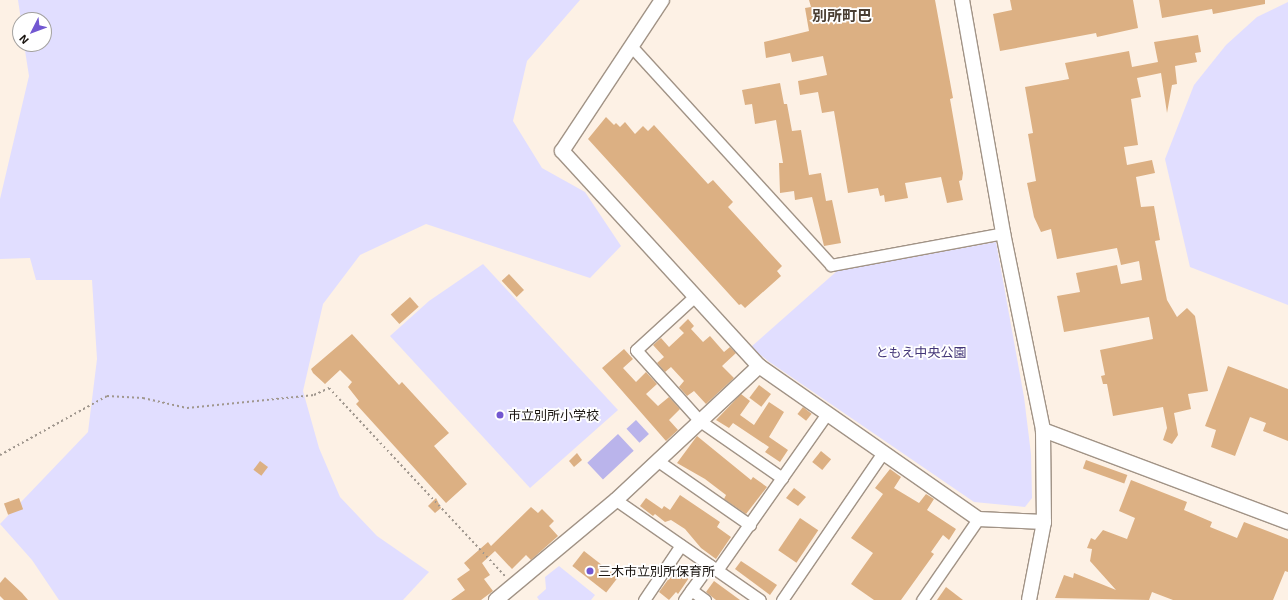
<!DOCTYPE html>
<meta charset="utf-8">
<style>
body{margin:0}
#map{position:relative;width:1288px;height:600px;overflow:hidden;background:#fdf1e5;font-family:"Exo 2","Noto Sans JP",sans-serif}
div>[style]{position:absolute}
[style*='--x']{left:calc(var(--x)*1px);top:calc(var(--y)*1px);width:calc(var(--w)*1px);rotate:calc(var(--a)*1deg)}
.green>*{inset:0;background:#e1deff}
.water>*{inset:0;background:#bab4eb;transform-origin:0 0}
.building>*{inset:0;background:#dcb083;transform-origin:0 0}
.path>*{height:2px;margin-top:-1px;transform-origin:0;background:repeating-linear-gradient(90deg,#a0978e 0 2px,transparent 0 5px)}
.roads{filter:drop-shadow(1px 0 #a19386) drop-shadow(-1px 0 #a19386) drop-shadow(0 1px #a19386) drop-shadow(0 -1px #a19386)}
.minor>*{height:11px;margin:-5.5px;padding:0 5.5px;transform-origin:5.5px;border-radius:5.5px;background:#fff}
.tertiary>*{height:14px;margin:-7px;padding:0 7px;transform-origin:7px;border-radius:7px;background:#fff}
.dots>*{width:11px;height:11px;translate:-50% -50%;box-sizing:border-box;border:2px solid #fff;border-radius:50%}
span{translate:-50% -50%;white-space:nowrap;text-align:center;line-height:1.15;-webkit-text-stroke:3.5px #fff;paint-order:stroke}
.park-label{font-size:13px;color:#423577}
.poi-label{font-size:13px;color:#19140f}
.left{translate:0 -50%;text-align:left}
.quarter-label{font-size:15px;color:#4a3e32;font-weight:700}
.north{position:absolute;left:12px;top:12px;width:40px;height:40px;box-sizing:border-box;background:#fff;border:1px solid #a3a19f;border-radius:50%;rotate:228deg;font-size:11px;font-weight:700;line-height:16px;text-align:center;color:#19140f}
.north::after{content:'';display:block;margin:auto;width:14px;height:18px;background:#7257d1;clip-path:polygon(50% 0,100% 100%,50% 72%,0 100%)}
</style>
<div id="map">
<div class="green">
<i style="clip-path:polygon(18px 0,580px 0,527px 61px,513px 121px,542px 168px,585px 192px,621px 246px,590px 278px,426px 224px,360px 255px,323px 304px,303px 391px,319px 448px,340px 497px,377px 536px,429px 572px,403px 600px,59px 600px,32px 560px,0 524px,88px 432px,97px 359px,92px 280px,36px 280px,30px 258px,0 259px,0 199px,29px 76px,24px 44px,44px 44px,44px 20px,21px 20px)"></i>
<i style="clip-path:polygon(1288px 2px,1288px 305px,1190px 267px,1165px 159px,1194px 85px,1226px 45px,1257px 17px)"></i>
<i style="clip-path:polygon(996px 242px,1024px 397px,1031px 454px,1032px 498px,1025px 507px,974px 502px,768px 361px,751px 347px,837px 271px)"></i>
<i style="clip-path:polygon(483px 264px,618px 410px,530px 488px,390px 336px,429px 301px)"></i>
<i style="clip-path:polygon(559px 566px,595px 595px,591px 600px,539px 600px,537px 597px,546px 589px,545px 577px)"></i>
</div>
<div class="water">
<i style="left:636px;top:420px;width:19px;height:13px;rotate:47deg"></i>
<i style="left:618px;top:434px;width:23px;height:42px;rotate:47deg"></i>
</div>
<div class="building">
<i style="clip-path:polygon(809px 0,935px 0,953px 98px,950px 99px,963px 173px,962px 180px,959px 181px,963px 200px,947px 203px,941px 177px,905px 183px,908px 198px,885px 202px,884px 195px,880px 196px,878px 188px,848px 193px,834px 111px,822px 113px,818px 92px,800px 95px,798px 81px,827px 75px,823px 56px,792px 62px,790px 53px,766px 58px,764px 42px,809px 31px,805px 8px,811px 7px)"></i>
<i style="clip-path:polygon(1010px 0,1133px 0,1138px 28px,1097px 37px,1096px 33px,1000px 51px,993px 14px,1012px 10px)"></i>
<i style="clip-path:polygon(1159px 0,1265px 0,1265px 4px,1213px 14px,1212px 9px,1162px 18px)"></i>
<i style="clip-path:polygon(1198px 35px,1201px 52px,1195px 53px,1197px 62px,1175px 66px,1177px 84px,1172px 85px,1167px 113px,1161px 73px,1137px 78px,1141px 97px,1131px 99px,1138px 145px,1124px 147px,1127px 165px,1152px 160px,1155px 173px,1136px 177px,1141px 207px,1154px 206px,1160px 240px,1155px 241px,1167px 300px,1177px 317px,1187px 308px,1195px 316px,1208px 391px,1188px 394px,1191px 409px,1174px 413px,1178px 435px,1172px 444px,1163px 440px,1167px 428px,1163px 407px,1113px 416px,1107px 384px,1103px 384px,1101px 376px,1105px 375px,1100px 350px,1153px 339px,1149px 317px,1064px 332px,1057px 296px,1080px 292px,1076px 273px,1117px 265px,1121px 284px,1142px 280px,1139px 261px,1121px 265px,1117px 248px,1057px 259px,1051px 229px,1041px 232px,1034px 217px,1027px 183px,1036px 181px,1028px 134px,1033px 133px,1025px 87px,1069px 79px,1065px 63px,1129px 51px,1132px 67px,1158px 62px,1154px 42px)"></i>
<i style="clip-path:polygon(780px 83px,784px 104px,787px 104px,792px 131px,801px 130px,809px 175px,821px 173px,826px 201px,832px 200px,841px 243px,824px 246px,812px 197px,795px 200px,794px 191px,780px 193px,779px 163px,783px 163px,776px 120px,755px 124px,752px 104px,745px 105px,742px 90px)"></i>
<i style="clip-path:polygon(606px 117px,614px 125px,616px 123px,620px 127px,625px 122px,635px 134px,643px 126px,648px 131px,654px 125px,708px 184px,713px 180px,733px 202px,728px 207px,782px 266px,777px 271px,781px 276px,745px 308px,741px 304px,739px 305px,588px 139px)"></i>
<i style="left:509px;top:274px;width:22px;height:10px;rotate:47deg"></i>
<i style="left:410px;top:297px;width:13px;height:26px;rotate:48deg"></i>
<i style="clip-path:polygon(688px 319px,694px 326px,691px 329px,703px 342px,710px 336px,724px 352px,730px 347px,736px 353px,722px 366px,734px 378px,706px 404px,694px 391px,687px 396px,679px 387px,684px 381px,671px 367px,665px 372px,657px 363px,664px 357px,653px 345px,661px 338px,669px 347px,684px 333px,679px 328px)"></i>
<i style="clip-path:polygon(352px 334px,399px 385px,402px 382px,449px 433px,434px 446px,467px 484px,446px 503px,356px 404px,359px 401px,348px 387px,352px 382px,340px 370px,325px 384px,313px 373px,311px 369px)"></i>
<i style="clip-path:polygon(624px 349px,633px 359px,623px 368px,636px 382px,646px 372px,657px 384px,646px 394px,658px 406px,669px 397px,680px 409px,669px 420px,678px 430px,666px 441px,602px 368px)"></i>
<i style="clip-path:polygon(1228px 366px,1288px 389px,1288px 441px,1263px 431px,1266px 423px,1250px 417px,1235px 456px,1211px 447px,1216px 430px,1205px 426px)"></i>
<i style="left:759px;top:385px;width:15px;height:16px;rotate:37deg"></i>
<i style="clip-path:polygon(741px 394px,750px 401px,740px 415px,754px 425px,769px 402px,784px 412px,769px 437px,788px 450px,780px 462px,765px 452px,769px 447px,733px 423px,729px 428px,716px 420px)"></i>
<i style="left:803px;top:407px;width:11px;height:9px;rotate:38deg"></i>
<i style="clip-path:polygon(697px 436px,751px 480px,753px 477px,767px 487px,746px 514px,724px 499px,726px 495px,705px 479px,677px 463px)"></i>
<i style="left:821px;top:451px;width:13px;height:14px;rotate:39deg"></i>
<i style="clip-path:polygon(577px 453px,582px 460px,574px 467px,569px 461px)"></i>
<i style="left:1086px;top:460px;width:44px;height:9px;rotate:20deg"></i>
<i style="left:260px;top:461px;width:10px;height:11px;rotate:37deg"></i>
<i style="clip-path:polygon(890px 469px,901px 477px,894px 488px,919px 503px,926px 494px,934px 499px,927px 510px,956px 529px,949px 540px,943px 535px,931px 552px,934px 554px,901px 600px,874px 600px,851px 584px,873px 553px,851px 538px,883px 494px,875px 488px)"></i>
<i style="clip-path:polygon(1131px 480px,1187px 502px,1184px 510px,1212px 522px,1210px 527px,1237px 538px,1244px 522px,1288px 539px,1288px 572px,1285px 571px,1273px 600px,1173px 600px,1152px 592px,1149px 600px,1055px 598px,1064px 575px,1073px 578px,1074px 573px,1116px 590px,1090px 561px,1092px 549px,1087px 548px,1091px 538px,1095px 540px,1103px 530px,1127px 539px,1135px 518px,1119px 511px)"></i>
<i style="clip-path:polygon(794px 488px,806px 497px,798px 506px,786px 498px)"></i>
<i style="clip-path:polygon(680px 495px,720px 522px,717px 527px,731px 537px,716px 559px,701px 548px,685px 529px,671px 520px,665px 522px,655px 514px,653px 516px,640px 506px,646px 498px,662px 509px,664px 506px,670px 510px)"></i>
<i style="left:19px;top:498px;width:12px;height:16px;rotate:70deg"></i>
<i style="clip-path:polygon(436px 498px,441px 508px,435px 513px,428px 506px)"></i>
<i style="clip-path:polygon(531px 507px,538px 513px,542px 509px,554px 521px,549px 526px,558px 536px,531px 560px,526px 555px,512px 569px,495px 551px,482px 563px,490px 575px,484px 579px,493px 591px,481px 600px,451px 600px,465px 590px,457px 579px,470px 570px,464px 563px,488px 542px,491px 546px)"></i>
<i style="left:800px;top:518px;width:22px;height:39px;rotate:34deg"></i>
<i style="left:584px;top:551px;width:43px;height:19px;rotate:38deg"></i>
<i style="clip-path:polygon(741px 561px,777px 585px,770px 595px,735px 569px)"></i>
<i style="clip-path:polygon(678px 566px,691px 575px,678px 594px,676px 592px,669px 600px,659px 592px)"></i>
<i style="clip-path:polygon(5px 577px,22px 593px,28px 600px,4px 600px,0 596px,0 583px)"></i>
<i style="clip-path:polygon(714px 581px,740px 600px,716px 600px,706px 592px)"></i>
<i style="clip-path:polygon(946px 587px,963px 600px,937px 600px)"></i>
</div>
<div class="path">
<i style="--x:0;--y:455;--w:122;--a:-28.9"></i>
<i style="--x:107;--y:396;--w:36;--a:3"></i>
<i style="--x:143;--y:398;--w:45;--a:12.8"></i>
<i style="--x:187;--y:408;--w:128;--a:-5.8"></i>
<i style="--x:314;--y:395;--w:17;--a:-25"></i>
<i style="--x:329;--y:388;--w:259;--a:46.9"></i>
</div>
<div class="roads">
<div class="minor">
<i style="--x:632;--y:47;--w:295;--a:47.6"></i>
<i style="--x:831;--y:265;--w:175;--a:-10.5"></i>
<i style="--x:695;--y:296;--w:80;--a:137.5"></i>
<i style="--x:636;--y:350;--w:96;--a:48"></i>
<i style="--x:700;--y:421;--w:100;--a:34.8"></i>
<i style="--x:658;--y:461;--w:112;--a:34.8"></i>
<i style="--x:616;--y:500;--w:175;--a:34.8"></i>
<i style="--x:717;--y:570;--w:189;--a:-54.9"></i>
<i style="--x:644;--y:600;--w:66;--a:-56.1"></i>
<i style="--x:684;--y:600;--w:12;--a:-55"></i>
<i style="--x:705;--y:600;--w:17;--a:-144"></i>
<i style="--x:691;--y:590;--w:31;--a:-54"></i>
<i style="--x:782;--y:600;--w:177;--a:-55.6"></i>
<i style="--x:922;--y:600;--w:98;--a:-55.3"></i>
</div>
<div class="tertiary">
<i style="--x:662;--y:0;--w:181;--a:123.5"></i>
<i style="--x:562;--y:151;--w:292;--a:47.5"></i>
<i style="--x:759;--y:366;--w:267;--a:34.9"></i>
<i style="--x:978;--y:519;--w:66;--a:2.6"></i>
<i style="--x:962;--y:0;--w:237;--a:80"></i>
<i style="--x:1003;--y:233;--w:201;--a:78.5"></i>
<i style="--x:1043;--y:430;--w:92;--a:89.4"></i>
<i style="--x:1044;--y:522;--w:79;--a:100.9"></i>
<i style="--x:1043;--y:430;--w:262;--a:20.6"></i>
<i style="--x:496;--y:600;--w:156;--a:-39.8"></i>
<i style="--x:616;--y:500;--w:196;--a:-43.1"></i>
</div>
</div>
<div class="dots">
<i style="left:500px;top:415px;background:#7257d1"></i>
<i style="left:590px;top:571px;background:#7257d1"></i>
</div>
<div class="park-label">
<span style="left:921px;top:352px">ともえ中央公園</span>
</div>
<div class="poi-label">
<span class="left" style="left:508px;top:415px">市立別所小学校</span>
<span class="left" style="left:598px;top:571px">三木市立別所保育所</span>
</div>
<div class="quarter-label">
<span style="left:842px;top:16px">別所町巴</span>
</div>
<div class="north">N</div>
</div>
